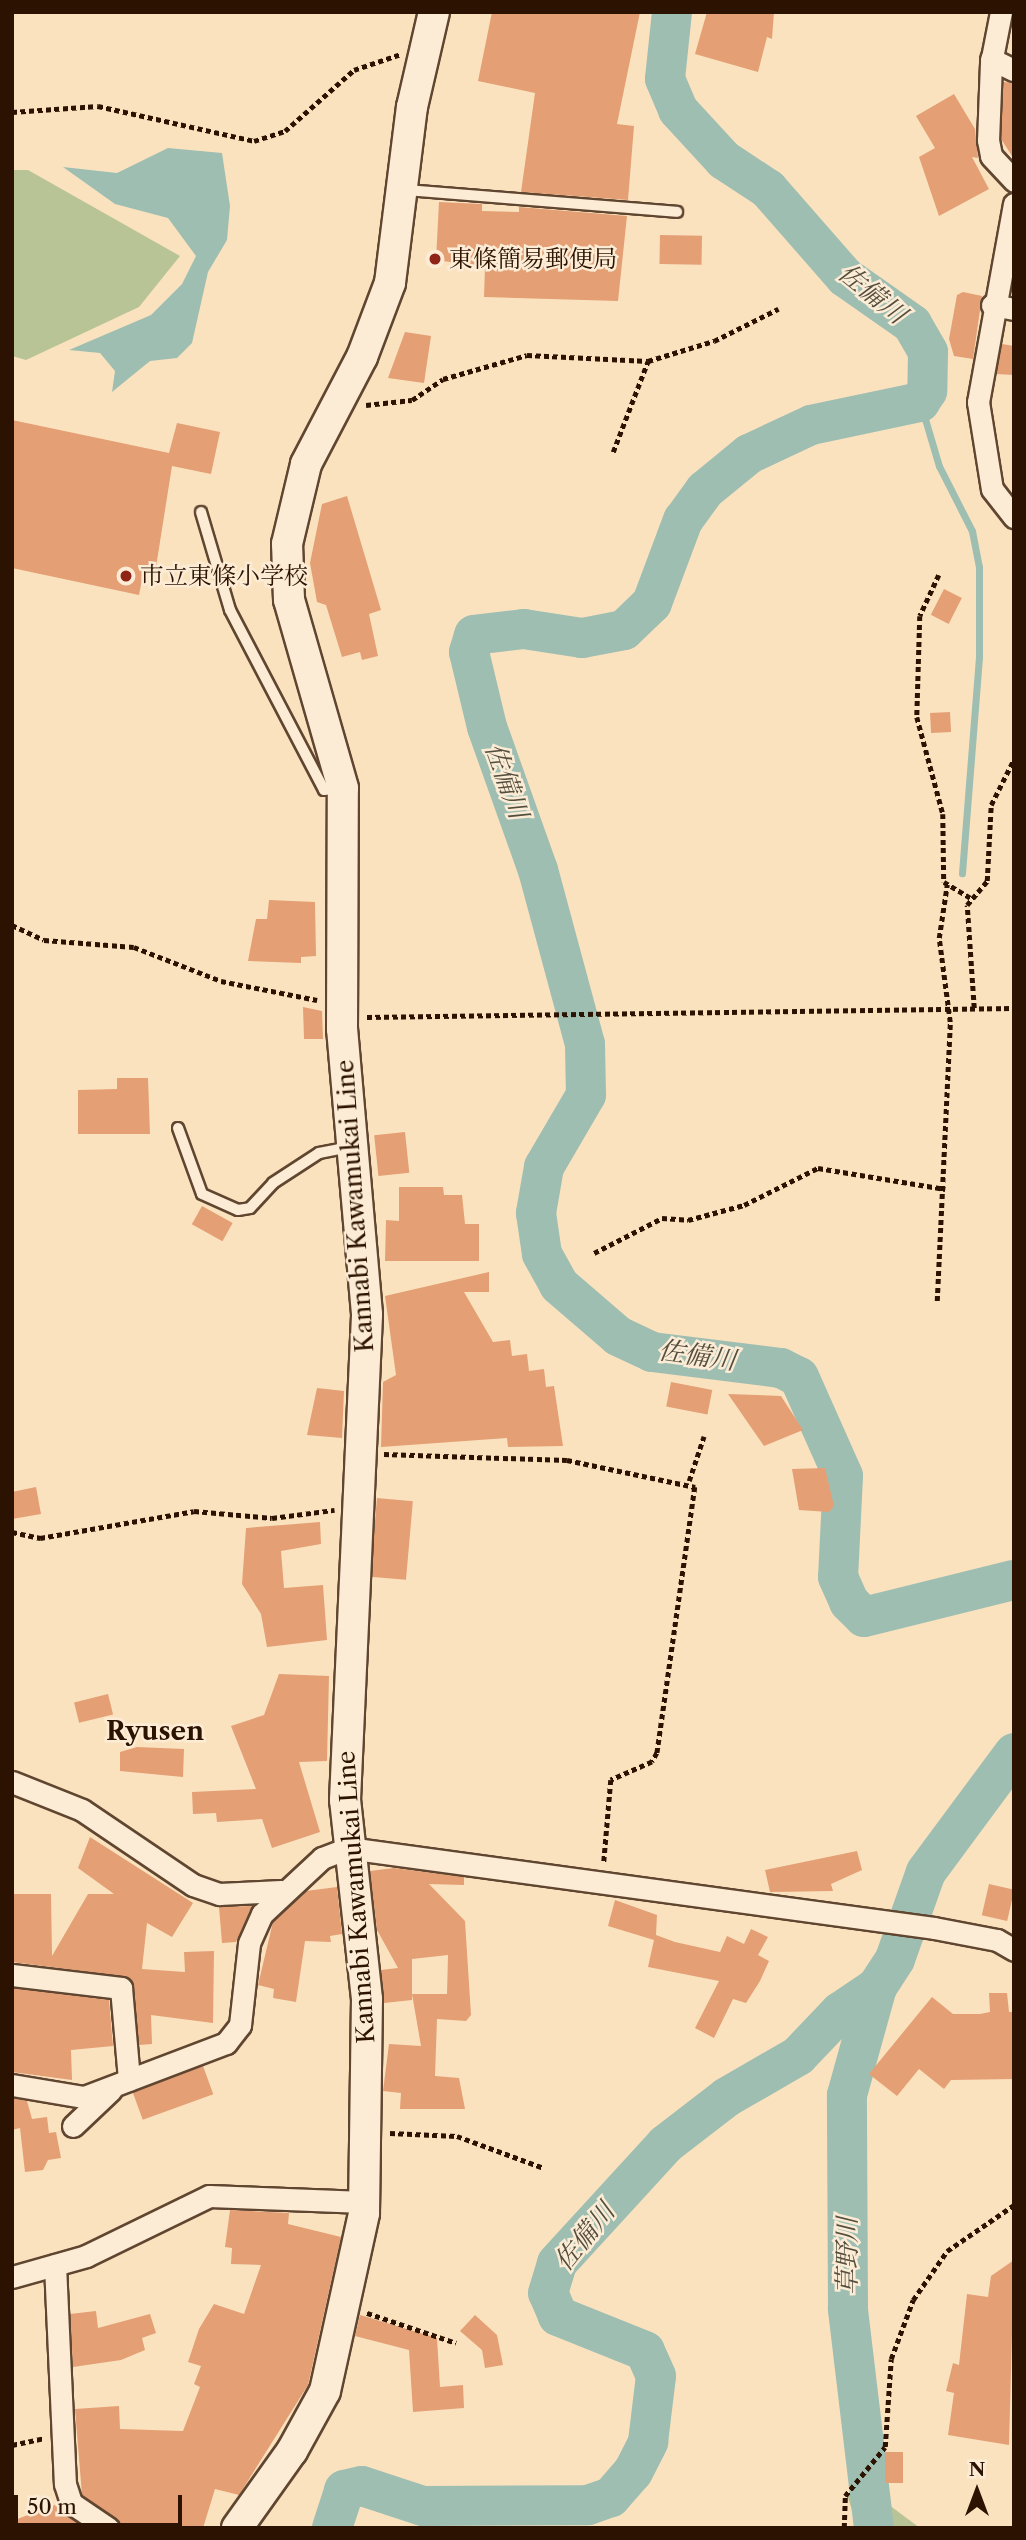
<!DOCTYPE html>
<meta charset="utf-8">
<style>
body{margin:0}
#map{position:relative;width:1026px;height:2540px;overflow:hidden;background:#fae2bf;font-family:"Libre Caslon Text","Noto Serif JP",serif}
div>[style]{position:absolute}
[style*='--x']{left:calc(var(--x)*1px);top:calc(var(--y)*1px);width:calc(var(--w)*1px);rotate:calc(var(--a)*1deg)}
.green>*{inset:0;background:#b9c496}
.water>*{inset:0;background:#9ebeb2}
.stream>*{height:7px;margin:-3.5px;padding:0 3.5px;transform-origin:3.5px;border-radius:3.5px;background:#9ebeb2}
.river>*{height:40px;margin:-20px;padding:0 20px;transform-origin:20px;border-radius:20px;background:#9ebeb2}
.building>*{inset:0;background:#e49f74;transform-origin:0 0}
.path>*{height:4.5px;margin-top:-2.25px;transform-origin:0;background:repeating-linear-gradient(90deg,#2c1200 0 5px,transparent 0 8.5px)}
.roads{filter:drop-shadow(2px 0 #604630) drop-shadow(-2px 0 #604630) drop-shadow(0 2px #604630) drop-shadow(0 -2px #604630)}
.lane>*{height:10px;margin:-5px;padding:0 5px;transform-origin:5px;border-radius:5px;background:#fcecd5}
.street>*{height:21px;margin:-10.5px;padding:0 10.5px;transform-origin:10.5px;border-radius:10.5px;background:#fcecd5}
.secondary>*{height:30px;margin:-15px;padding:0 15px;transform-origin:15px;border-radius:15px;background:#fcecd5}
.dots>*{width:19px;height:19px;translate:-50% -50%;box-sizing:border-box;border:4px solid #fcecd5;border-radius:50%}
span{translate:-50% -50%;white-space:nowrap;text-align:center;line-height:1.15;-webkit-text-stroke:5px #fcecd5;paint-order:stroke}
.poi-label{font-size:24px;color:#2c1200}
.left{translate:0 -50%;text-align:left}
.street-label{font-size:24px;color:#2c1200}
.water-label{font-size:26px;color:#544e3e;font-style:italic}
.neighbourhood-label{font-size:26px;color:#2c1200;font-weight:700}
.frame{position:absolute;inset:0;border:14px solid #2c1200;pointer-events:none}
.north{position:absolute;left:942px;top:2456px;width:70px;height:70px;-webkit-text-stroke:5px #fcecd5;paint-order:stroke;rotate:0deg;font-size:19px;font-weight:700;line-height:28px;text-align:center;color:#2c1200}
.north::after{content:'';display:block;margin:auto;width:24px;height:32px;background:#2c1200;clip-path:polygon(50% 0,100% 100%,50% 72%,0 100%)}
.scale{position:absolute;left:14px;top:2495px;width:168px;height:32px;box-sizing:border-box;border:4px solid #2c1200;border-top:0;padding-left:9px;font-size:21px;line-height:24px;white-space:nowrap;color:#2c1200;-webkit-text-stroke:5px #fcecd5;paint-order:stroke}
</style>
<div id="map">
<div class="green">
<i style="clip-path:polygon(12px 170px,28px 170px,180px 256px,139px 307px,26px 360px,12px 356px)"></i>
<i style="clip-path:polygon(871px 2471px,877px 2496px,920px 2528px,858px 2528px,847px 2495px)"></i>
</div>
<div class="water">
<i style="clip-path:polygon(168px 148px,222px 153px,230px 206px,227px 240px,208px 272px,192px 343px,177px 358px,150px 361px,112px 392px,115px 371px,100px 353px,69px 350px,151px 315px,182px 284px,196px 256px,168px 218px,115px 204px,63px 167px,117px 173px)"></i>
</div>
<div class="stream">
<i style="--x:920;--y:402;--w:67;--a:73.5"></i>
<i style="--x:939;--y:466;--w:73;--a:63.1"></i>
<i style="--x:972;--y:531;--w:37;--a:79"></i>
<i style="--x:979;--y:567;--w:90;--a:90"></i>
<i style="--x:979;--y:657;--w:217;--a:94.5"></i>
</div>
<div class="river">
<i style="--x:672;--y:12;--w:67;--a:96"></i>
<i style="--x:665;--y:79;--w:34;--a:67"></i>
<i style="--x:678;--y:110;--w:68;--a:47.4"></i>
<i style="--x:724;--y:160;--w:53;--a:33.4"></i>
<i style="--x:768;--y:189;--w:117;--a:48.8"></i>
<i style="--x:845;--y:277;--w:82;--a:35"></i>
<i style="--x:912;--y:324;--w:32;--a:60"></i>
<i style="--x:928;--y:352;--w:39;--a:91"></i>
<i style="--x:927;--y:391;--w:13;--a:122"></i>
<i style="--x:920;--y:402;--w:111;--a:168.1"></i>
<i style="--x:811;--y:425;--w:68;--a:154.9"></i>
<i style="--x:749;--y:454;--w:57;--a:140.7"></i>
<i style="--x:705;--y:490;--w:37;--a:126"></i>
<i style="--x:683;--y:520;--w:89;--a:110.5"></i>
<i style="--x:652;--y:603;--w:39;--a:136"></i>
<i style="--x:624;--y:630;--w:43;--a:169.2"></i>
<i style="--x:582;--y:638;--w:59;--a:-171.2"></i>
<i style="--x:524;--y:629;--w:50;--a:173.2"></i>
<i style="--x:474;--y:635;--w:18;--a:106"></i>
<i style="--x:469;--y:652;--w:77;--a:76.5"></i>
<i style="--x:487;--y:727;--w:152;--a:70.4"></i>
<i style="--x:538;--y:870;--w:180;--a:74.9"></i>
<i style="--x:585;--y:1044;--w:51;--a:88.9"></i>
<i style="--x:586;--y:1095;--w:83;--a:120.3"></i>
<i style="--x:544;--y:1167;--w:47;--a:99.9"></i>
<i style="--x:536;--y:1213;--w:41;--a:81.7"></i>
<i style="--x:542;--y:1254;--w:35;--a:61"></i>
<i style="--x:559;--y:1285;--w:78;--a:40.8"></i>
<i style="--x:618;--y:1336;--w:38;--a:25"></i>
<i style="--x:652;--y:1352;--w:130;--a:7.1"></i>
<i style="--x:781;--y:1368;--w:20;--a:27"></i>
<i style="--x:799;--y:1377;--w:108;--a:66"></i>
<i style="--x:843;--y:1476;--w:101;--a:92.8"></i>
<i style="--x:838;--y:1577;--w:27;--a:66"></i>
<i style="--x:849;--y:1602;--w:21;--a:45"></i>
<i style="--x:864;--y:1617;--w:154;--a:-13.9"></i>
<i style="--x:332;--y:2528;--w:40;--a:-72"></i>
<i style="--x:344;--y:2490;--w:18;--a:-13"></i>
<i style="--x:362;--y:2486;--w:64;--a:18.2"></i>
<i style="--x:423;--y:2506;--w:165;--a:-0.3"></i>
<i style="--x:588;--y:2505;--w:24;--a:-19"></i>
<i style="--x:611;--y:2497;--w:33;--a:-49"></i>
<i style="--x:633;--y:2472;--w:34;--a:-63"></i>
<i style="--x:648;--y:2442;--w:66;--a:-83.1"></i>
<i style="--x:656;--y:2376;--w:27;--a:-114"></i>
<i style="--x:645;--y:2351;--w:94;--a:-158.1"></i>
<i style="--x:558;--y:2316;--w:25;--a:-113"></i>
<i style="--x:548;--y:2293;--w:31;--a:-73"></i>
<i style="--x:557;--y:2263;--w:161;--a:-47.5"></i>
<i style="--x:666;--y:2144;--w:77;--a:-37.6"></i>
<i style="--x:727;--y:2097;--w:82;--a:-30"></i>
<i style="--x:798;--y:2056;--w:61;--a:-46.3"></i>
<i style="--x:840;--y:2012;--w:45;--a:-34"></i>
<i style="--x:877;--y:1987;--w:33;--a:-57"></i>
<i style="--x:895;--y:1959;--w:92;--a:-70.4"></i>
<i style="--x:926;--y:1872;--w:148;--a:-53.5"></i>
<i style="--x:874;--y:2528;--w:221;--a:-96.8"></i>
<i style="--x:848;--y:2309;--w:214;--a:-90.3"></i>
<i style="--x:847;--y:2095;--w:112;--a:-74.5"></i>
</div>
<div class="building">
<i style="clip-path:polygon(492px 12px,640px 12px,617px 124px,634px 126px,628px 200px,521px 192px,535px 93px,478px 81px)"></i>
<i style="clip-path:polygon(707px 12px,774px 12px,772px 39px,767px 37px,758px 72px,695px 54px)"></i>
<i style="clip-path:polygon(1003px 82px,1014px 83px,1014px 159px,1001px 139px)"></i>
<i style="clip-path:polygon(954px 94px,975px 129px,978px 158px,972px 157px,989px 189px,939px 216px,919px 157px,935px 148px,916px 116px)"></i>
<i style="clip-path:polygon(439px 202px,482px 204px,482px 211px,519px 212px,519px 207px,627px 216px,618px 301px,484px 297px,485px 267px,436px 260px)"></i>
<i style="left:660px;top:235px;width:42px;height:29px;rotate:1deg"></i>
<i style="clip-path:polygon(963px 292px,982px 296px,973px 359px,954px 356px,949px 339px,957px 295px)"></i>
<i style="clip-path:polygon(405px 332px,431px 336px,424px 383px,388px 378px)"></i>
<i style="clip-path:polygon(1002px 344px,1014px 346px,1014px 375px,996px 374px)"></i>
<i style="clip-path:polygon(12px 420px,169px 453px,177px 423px,220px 432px,211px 474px,172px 466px,156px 567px,145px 565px,139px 595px,12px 568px)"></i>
<i style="clip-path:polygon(347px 496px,381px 610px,369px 614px,378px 656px,362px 660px,360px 652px,342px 657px,326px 605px,317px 602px,310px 563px,322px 504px)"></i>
<i style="left:944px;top:589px;width:20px;height:29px;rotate:27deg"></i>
<i style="left:950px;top:712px;width:20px;height:20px;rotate:87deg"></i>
<i style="clip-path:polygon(269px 900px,315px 902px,316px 956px,301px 957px,301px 963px,248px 961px,256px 919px,267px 919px)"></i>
<i style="clip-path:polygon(303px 1007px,322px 1011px,323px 1039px,304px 1039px)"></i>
<i style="clip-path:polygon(117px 1078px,148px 1078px,150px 1134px,78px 1134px,78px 1090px,117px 1089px)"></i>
<i style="left:405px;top:1132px;width:41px;height:31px;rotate:84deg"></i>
<i style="clip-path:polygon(399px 1187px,443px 1187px,444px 1195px,462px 1195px,465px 1224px,479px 1224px,479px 1261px,385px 1261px,386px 1220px,399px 1221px)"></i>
<i style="left:202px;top:1206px;width:35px;height:21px;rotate:29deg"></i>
<i style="clip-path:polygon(489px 1272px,489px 1292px,464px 1292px,493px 1342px,510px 1340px,512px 1356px,527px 1354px,529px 1371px,544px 1369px,546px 1387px,554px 1386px,563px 1446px,508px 1447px,507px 1438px,381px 1447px,383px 1382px,396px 1375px,385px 1296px)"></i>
<i style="left:671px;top:1382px;width:42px;height:25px;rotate:11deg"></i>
<i style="clip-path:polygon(317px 1388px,344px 1391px,342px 1438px,307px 1435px)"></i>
<i style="clip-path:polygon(728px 1394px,781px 1396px,803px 1430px,764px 1446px)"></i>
<i style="clip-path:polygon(825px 1468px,834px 1506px,829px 1512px,799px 1510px,792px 1469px)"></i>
<i style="clip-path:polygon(36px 1487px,41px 1514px,12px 1519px,12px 1492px)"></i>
<i style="left:377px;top:1498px;width:36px;height:79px;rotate:5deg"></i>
<i style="clip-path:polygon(320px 1522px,321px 1544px,281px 1551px,284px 1588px,323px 1585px,327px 1640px,267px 1647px,261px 1614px,242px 1584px,246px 1528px)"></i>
<i style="clip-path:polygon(279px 1674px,329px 1676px,327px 1761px,299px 1762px,320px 1832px,272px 1848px,262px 1819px,217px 1822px,216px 1813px,193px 1814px,192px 1792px,256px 1789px,231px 1726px,264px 1715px)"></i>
<i style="left:108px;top:1694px;width:21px;height:35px;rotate:76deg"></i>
<i style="clip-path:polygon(137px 1747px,184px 1749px,183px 1777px,120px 1771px,120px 1752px)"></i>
<i style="clip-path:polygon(90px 1837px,193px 1903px,172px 1937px,147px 1923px,142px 1969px,185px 1972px,184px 1952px,214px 1951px,213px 2023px,151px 2015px,152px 2044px,139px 2045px,129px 1977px,12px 1962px,12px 1894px,51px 1894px,52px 1956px,88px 1894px,114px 1894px,78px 1868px)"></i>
<i style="clip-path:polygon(857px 1851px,862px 1870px,831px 1884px,833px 1891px,770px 1892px,765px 1870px)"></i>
<i style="clip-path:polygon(394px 1868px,464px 1877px,464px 1885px,429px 1884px,465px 1921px,471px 2015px,466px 2021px,437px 2019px,435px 2076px,459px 2078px,465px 2109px,400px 2109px,401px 2093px,383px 2091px,389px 2044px,421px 2046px,412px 1994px,447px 1994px,448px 1955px,412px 1959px,412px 2000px,384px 2003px,381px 1970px,398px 1968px,377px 1930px,370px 1871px)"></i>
<i style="left:989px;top:1884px;width:26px;height:32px;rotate:13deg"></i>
<i style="clip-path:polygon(337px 1887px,342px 1934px,330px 1936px,331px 1942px,305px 1941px,296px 2002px,273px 1998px,274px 1989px,258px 1985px,273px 1922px,306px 1891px)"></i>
<i style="clip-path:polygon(615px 1900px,657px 1915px,656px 1935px,675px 1942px,720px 1952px,727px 1936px,744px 1944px,751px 1929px,768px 1937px,758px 1955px,769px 1961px,760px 1981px,746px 2003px,733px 1999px,714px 2038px,695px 2028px,719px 1981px,648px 1967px,654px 1940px,608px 1926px)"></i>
<i style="clip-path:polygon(252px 1906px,236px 1942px,222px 1943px,219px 1907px)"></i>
<i style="clip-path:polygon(12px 1988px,109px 2000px,113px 2046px,71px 2050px,72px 2080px,12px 2072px)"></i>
<i style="clip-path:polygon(989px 1993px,1007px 1993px,1009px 2012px,1014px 2012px,1014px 2079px,951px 2080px,944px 2089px,919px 2069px,897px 2096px,869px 2074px,932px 1997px,953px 2014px,980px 2014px,990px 2012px)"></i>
<i style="left:203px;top:2066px;width:30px;height:75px;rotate:70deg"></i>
<i style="clip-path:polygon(12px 2098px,27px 2101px,32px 2119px,47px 2117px,49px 2133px,56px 2132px,61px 2158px,48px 2160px,43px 2170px,25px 2172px,20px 2128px,12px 2130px)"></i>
<i style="clip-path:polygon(230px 2210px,289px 2213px,288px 2224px,341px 2237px,308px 2385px,239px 2495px,215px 2489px,203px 2528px,121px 2528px,82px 2495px,75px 2409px,119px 2406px,120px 2429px,183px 2431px,200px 2387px,194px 2384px,201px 2366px,188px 2362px,199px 2329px,214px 2304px,244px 2314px,261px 2265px,231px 2264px,232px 2248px,225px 2247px)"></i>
<i style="clip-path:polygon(1014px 2260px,1009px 2445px,948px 2435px,954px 2393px,946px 2391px,953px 2363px,959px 2365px,967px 2294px,988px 2297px,991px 2276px)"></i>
<i style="clip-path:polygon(96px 2311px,98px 2328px,150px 2314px,156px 2333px,142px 2338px,145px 2350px,121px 2360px,73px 2367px,70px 2314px)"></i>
<i style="clip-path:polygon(360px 2315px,437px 2338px,440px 2387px,463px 2385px,464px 2408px,413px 2412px,409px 2350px,355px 2336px)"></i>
<i style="clip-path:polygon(475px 2315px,497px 2335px,503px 2365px,485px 2368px,482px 2350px,460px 2331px)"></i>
<i style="left:885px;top:2452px;width:18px;height:31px"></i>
<i style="clip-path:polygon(57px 2504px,84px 2528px,12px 2528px,12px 2521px)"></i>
</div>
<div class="path">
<i style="--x:12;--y:112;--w:86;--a:-4"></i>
<i style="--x:98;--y:106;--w:160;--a:12.6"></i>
<i style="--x:254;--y:141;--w:33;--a:-18"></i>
<i style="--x:285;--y:131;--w:92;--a:-41.5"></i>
<i style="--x:354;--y:70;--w:50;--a:-18.8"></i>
<i style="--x:366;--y:405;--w:46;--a:-6.2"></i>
<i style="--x:412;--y:400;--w:37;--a:-34"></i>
<i style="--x:443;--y:379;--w:87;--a:-15.9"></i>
<i style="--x:527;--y:355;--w:121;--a:2.8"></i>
<i style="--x:648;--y:361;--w:69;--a:-16.9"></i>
<i style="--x:714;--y:341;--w:72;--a:-26.6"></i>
<i style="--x:613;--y:452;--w:97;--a:-69"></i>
<i style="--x:939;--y:575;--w:45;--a:114.9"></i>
<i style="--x:920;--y:616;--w:101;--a:91.7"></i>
<i style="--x:917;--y:717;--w:100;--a:75"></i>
<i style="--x:943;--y:814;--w:68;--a:89.2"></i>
<i style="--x:944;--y:882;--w:33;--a:31"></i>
<i style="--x:12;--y:925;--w:35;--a:25"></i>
<i style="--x:44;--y:940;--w:90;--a:4.4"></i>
<i style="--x:134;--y:947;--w:93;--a:21.3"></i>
<i style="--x:221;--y:981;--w:98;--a:11.2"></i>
<i style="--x:974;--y:1008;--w:103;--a:-93.9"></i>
<i style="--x:967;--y:905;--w:31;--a:-50"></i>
<i style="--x:987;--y:881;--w:76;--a:-87"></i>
<i style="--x:991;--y:805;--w:51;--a:-63.4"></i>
<i style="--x:367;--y:1017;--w:647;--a:-0.8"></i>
<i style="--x:594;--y:1253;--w:76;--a:-27.2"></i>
<i style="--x:662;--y:1218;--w:26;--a:4"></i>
<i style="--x:688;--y:1220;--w:58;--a:-15"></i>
<i style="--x:744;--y:1205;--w:83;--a:-26.6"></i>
<i style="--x:818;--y:1168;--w:129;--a:9.4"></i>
<i style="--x:937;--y:1301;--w:279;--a:-87.3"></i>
<i style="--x:950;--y:1022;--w:85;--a:-97.5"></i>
<i style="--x:939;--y:938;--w:54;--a:-81.4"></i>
<i style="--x:384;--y:1454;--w:183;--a:1.9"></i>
<i style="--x:567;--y:1460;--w:131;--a:11.9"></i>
<i style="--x:695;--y:1487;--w:269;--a:98.1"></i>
<i style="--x:657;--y:1753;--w:10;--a:119"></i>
<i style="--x:652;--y:1762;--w:45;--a:156.3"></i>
<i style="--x:611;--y:1780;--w:82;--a:94.9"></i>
<i style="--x:689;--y:1481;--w:47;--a:-71.6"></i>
<i style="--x:12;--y:1532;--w:29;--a:12"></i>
<i style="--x:40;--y:1538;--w:156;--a:-9.9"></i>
<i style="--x:194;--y:1511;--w:78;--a:5.1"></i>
<i style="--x:272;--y:1518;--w:63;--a:-7.4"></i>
<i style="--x:390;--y:2133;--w:67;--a:2.6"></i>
<i style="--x:457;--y:2136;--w:93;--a:20.2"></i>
<i style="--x:367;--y:2313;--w:94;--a:18.6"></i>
<i style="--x:12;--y:2445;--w:33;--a:-12"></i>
<i style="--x:844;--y:2528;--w:32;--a:-88"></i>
<i style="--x:845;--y:2496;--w:63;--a:-50.8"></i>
<i style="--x:885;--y:2447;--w:88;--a:-86.1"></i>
<i style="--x:891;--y:2359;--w:63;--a:-69.6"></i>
<i style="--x:913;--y:2300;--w:60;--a:-55.2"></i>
<i style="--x:947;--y:2251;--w:81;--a:-34.5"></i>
</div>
<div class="roads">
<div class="lane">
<i style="--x:405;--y:190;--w:273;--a:4.6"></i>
<i style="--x:201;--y:512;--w:102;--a:73.5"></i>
<i style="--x:230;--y:610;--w:203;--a:62.4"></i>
<i style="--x:324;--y:790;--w:17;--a:-7"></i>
<i style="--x:178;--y:1128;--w:70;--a:70"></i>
<i style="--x:202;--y:1194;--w:39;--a:24"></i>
<i style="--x:238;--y:1210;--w:12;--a:-9"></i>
<i style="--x:250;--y:1208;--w:34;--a:-47"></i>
<i style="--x:273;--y:1183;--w:55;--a:-33.1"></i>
<i style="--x:319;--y:1153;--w:31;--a:-11"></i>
</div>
<div class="street">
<i style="--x:1001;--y:12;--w:52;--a:101.1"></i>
<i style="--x:991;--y:63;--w:77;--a:92.2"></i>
<i style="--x:988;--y:140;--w:16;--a:79"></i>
<i style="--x:991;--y:156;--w:34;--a:47"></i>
<i style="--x:991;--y:59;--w:25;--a:26"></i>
<i style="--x:1014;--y:204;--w:201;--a:100.3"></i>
<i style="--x:978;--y:402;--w:88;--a:80.9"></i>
<i style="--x:992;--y:489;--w:36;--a:52"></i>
<i style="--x:992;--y:305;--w:22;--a:10"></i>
<i style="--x:12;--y:1782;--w:75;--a:21.8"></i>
<i style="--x:82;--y:1810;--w:134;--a:34"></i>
<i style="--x:193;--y:1885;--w:28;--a:19"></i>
<i style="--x:219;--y:1894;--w:62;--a:-2.8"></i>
<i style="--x:12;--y:1975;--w:110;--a:6.8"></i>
<i style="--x:121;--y:1988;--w:92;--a:85"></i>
<i style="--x:12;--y:2085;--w:73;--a:9.5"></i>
<i style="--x:84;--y:2097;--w:152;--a:-20.8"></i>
<i style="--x:226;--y:2043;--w:23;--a:-52"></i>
<i style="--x:240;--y:2025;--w:82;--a:-83.7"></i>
<i style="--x:249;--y:1943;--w:32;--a:-66"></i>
<i style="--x:262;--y:1914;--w:82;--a:-43"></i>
<i style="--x:322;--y:1858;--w:28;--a:-21"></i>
<i style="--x:348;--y:1848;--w:591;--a:7.77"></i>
<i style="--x:934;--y:1928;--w:64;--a:10.8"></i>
<i style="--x:997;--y:1940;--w:20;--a:30"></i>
<i style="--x:73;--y:2126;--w:52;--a:-43.5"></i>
<i style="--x:55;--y:2265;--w:219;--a:87.4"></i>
<i style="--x:65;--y:2484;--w:20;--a:72"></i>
<i style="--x:71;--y:2503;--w:45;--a:34"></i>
<i style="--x:12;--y:2277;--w:77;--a:-15.8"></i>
<i style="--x:86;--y:2256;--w:137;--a:-26"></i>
<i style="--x:209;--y:2196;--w:155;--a:2.2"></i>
</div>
<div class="secondary">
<i style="--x:237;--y:2528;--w:95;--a:-54.5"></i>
<i style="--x:292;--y:2451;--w:68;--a:-61.2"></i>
<i style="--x:325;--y:2391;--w:182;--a:-77.6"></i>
<i style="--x:364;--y:2213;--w:214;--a:-89.2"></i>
<i style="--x:367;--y:1999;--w:200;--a:-96.3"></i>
<i style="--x:345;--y:1800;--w:486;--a:-87.4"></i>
<i style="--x:367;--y:1314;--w:286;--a:-95"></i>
<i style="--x:342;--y:1029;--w:241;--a:-89.8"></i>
<i style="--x:343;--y:788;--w:196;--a:-106"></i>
<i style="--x:289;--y:600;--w:56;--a:-92"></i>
<i style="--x:287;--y:544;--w:82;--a:-76.6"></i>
<i style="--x:306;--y:464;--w:121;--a:-62.4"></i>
<i style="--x:362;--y:357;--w:79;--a:-69.3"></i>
<i style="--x:390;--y:283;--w:177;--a:-82.9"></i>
<i style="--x:412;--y:107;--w:98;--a:-77"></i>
</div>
</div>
<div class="dots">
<i style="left:435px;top:259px;background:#8f2418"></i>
<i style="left:126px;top:576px;background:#8f2418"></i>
</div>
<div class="poi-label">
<span class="left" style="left:449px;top:259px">東條簡易郵便局</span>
<span class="left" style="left:140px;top:576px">市立東條小学校</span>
</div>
<div class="street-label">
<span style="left:355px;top:1206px;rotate:-94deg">Kannabi Kawamukai Line</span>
<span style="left:356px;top:1897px;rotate:-94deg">Kannabi Kawamukai Line</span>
</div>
<div class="water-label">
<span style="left:872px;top:294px;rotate:39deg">佐備川</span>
<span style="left:506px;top:781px;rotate:70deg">佐備川</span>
<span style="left:697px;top:1356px;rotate:8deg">佐備川</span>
<span style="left:585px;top:2237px;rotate:-51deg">佐備川</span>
<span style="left:848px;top:2256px;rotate:-90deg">草野川</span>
</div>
<div class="neighbourhood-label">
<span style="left:155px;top:1732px">Ryusen</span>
</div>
<div class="frame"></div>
<div class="north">N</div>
<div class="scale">50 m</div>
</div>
